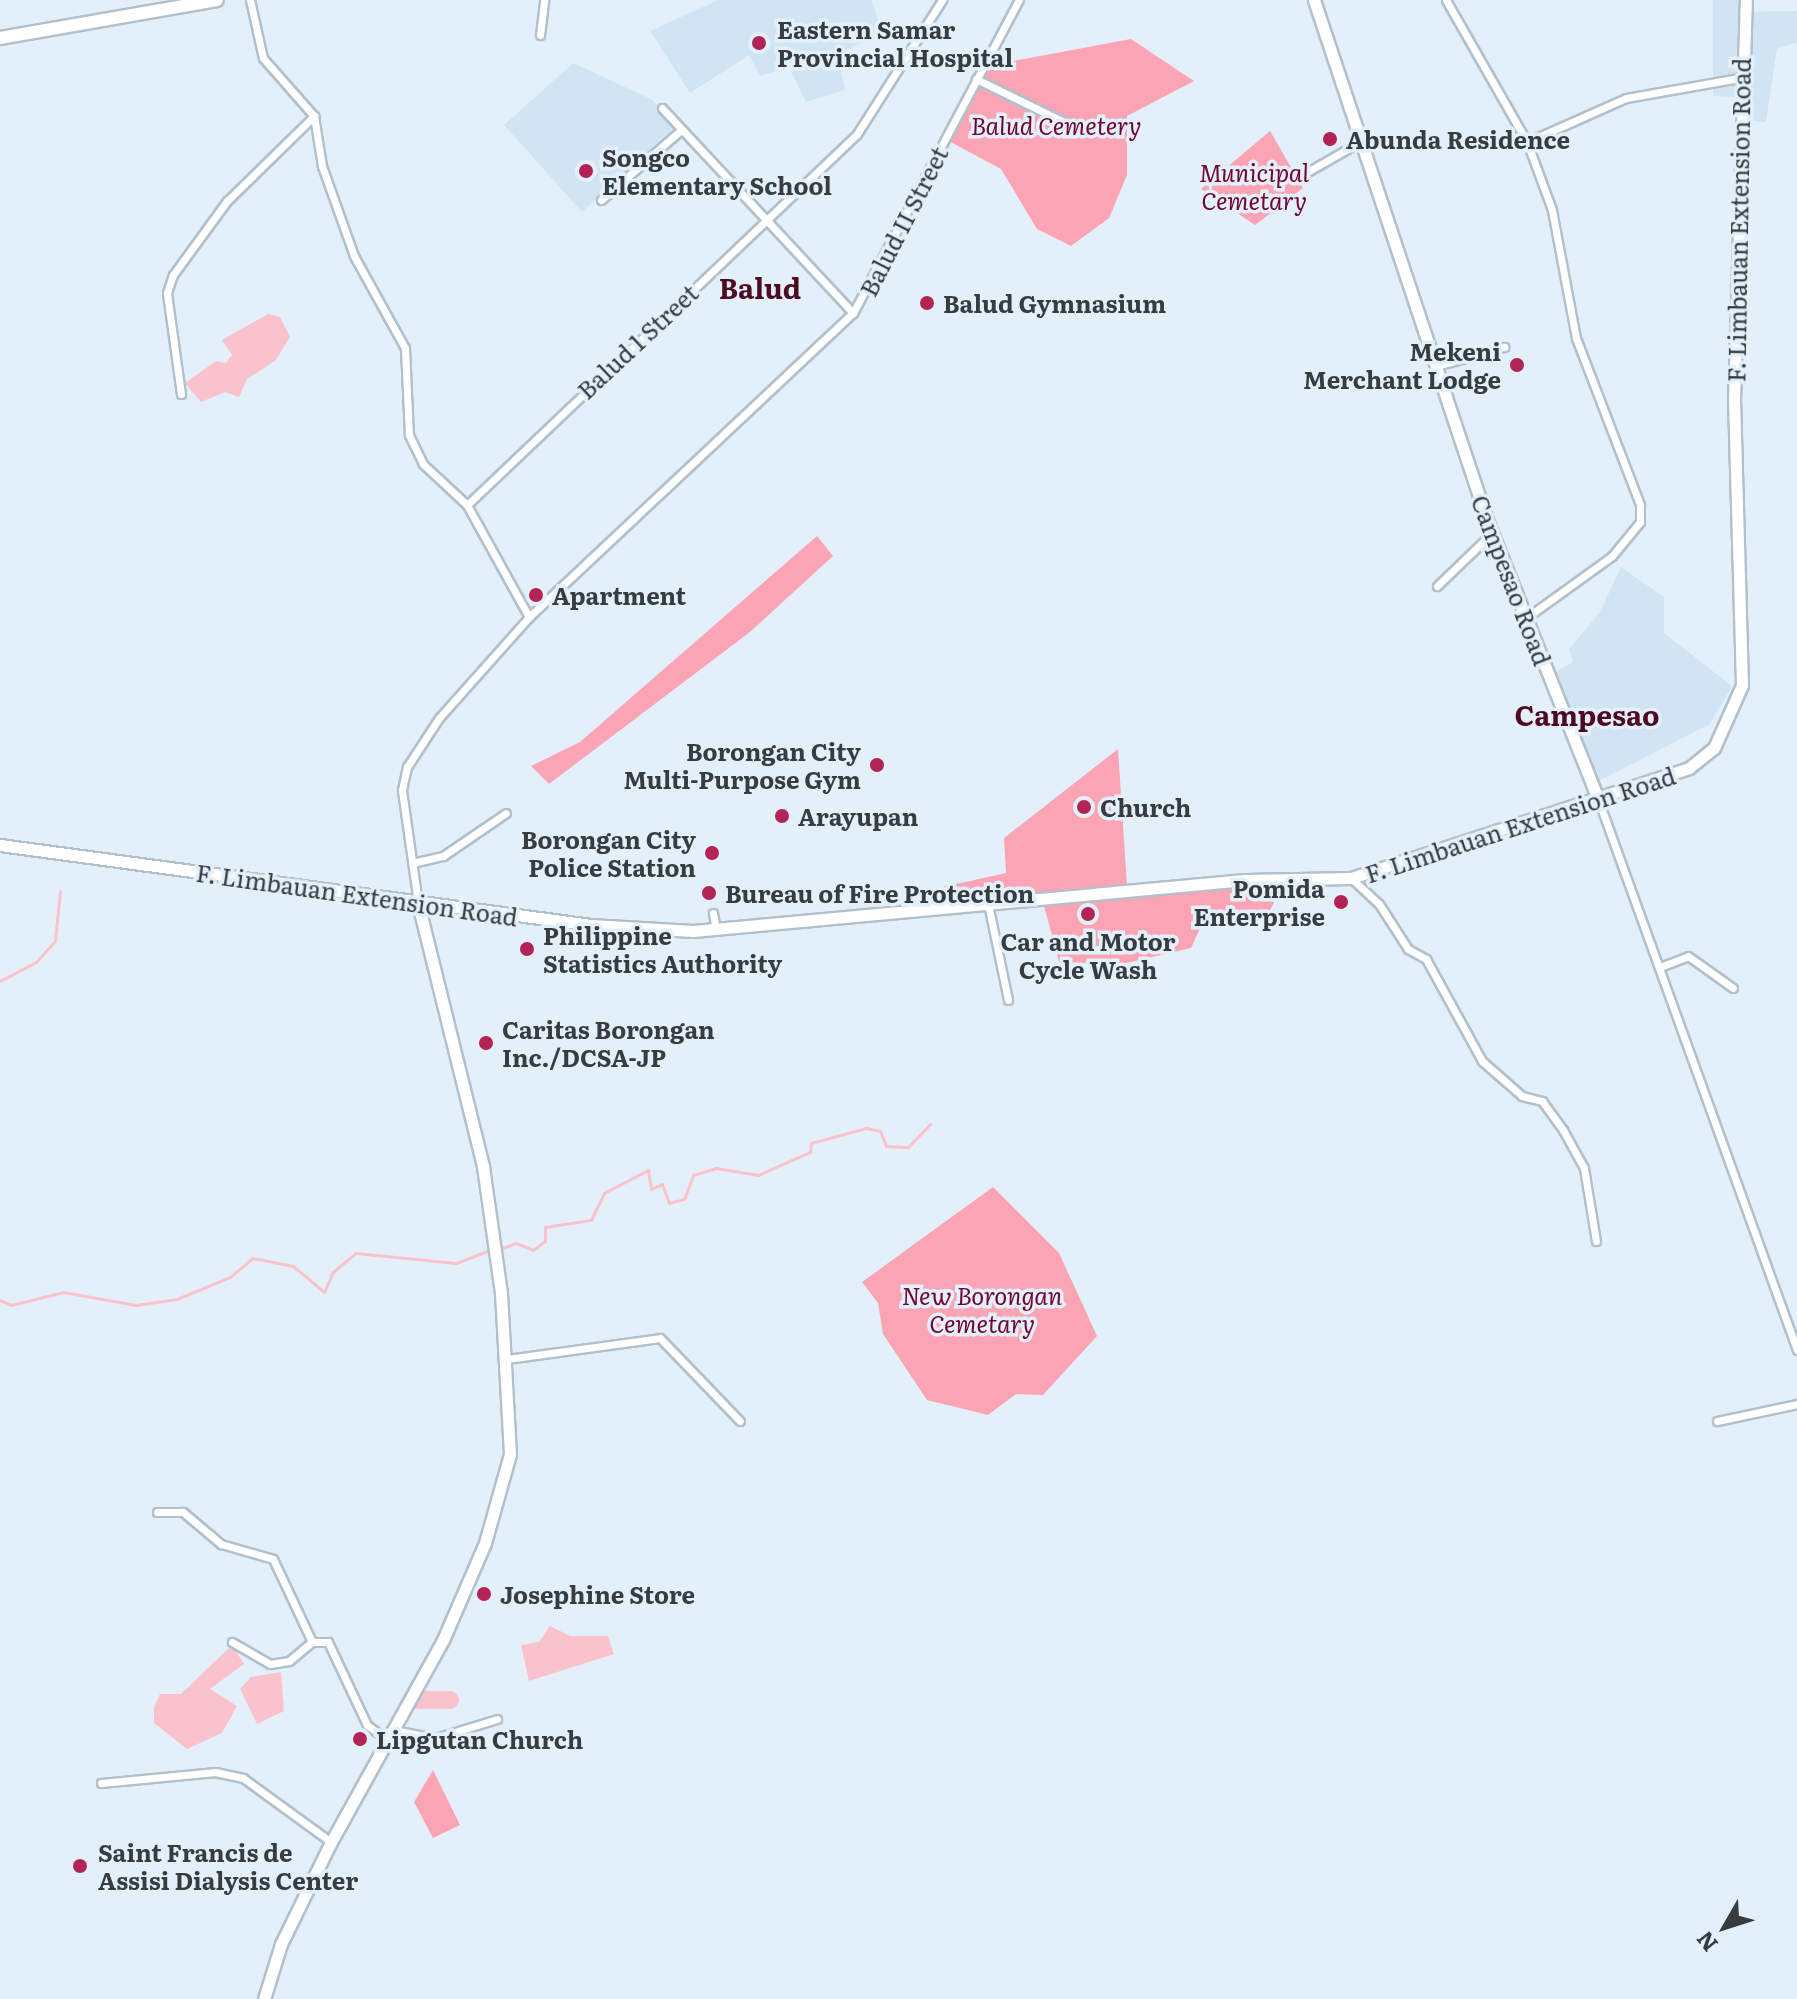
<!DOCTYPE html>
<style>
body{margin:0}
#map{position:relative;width:1797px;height:1999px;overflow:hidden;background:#e3f0fa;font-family:Literata,serif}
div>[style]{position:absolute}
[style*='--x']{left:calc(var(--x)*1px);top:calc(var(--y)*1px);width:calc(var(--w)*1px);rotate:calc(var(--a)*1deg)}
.built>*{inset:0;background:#d1e4f3}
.green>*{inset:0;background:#fba4b6}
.water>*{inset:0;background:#fac2cc}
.stream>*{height:3px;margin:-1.5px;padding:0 1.5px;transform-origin:1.5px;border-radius:1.5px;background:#fac2cc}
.river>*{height:18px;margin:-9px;padding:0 9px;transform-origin:9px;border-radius:9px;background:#fac2cc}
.roads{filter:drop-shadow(2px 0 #b3c0ca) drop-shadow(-2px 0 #b3c0ca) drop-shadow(0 2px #b3c0ca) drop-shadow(0 -2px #b3c0ca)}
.street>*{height:7px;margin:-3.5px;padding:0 3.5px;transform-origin:3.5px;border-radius:3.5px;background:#fff}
.secondary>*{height:11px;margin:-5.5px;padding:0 5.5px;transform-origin:5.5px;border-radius:5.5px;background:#fff}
.primary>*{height:12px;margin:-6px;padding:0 6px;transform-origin:6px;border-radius:6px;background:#fff}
.dots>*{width:22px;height:22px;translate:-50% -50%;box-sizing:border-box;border:4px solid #e3f0fa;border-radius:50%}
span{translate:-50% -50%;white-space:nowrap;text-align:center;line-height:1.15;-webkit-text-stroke:7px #e3f0fa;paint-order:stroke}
.poi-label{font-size:24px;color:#373c40;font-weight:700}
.left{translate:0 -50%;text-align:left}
.right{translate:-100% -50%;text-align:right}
.park-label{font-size:24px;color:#720331;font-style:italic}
.street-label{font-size:24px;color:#373c40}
.quarter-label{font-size:28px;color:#4e0a22;font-weight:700}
.north{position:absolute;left:1685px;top:1887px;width:80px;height:80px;-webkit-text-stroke:6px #e3f0fa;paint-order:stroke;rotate:231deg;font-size:22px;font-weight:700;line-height:32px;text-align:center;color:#373c40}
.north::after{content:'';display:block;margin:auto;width:28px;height:36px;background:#373c40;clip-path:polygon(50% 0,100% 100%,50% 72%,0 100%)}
</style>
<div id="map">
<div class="built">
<i style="clip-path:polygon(718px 0,871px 0,883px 32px,838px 54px,845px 90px,806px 102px,789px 67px,760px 76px,749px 55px,690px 93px,650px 31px)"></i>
<i style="clip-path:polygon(1713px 0,1740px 0,1735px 97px,1713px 96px)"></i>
<i style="clip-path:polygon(1797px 11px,1797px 43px,1777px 48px,1766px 122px,1745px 120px,1750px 12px)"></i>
<i style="clip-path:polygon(573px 63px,653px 100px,672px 129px,582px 212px,504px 125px)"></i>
<i style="clip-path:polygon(1621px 567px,1664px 597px,1664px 633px,1732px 686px,1710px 724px,1599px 781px,1554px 673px,1573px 662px,1569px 649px,1600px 612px)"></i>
</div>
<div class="green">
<i style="clip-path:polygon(1131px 39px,1194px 81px,1127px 116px,1127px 175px,1109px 218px,1071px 246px,1037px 229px,1001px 169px,945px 139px,982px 67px)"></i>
<i style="clip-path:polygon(1270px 131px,1303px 188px,1255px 225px,1201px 189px)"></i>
<i style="clip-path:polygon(817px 536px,833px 556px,750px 632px,549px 784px,531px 766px,580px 742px)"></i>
<i style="clip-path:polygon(1118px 749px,1127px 886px,930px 906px,943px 887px,1006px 873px,1004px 838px)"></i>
<i style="clip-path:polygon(1286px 879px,1261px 928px,1203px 922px,1191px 948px,1122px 964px,1059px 962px,1042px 898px)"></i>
<i style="clip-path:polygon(993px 1187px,1059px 1253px,1097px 1336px,1043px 1395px,1016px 1394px,988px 1415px,927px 1400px,883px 1334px,878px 1303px,862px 1282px)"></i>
<i style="clip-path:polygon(433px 1770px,460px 1825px,433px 1838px,414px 1802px)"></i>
</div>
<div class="water">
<i style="clip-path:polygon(268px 314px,280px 317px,290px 337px,276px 360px,247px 379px,239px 397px,225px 392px,201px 402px,185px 383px,216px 361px,226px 363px,232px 355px,222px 340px)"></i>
<i style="clip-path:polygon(550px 1626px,570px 1636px,608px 1636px,614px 1654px,529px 1681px,521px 1645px,539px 1642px)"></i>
<i style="clip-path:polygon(232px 1645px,244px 1664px,210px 1689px,237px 1706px,222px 1733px,187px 1749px,154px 1723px,154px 1707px,160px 1694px,181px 1694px)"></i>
<i style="clip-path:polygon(281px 1672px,284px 1711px,257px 1724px,240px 1689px,251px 1677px)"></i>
</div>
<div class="stream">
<i style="--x:0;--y:981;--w:41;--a:-27.8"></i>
<i style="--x:36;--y:962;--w:28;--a:-48"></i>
<i style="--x:55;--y:941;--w:50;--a:-84.3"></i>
<i style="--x:500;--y:1249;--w:17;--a:-21"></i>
<i style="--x:516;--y:1243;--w:18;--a:22"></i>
<i style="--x:533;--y:1250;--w:15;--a:-37"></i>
<i style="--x:545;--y:1241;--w:14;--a:-90"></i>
<i style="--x:545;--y:1227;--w:47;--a:-8.7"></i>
<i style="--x:591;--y:1220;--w:30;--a:-64"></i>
<i style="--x:604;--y:1193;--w:50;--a:-27.6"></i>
<i style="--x:648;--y:1170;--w:19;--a:81"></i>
<i style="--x:651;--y:1189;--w:12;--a:-24"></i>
<i style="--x:662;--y:1184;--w:20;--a:70"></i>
<i style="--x:669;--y:1203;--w:16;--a:-15"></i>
<i style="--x:684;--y:1199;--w:26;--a:-69"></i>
<i style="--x:693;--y:1175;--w:24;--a:-17"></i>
<i style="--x:716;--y:1168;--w:43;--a:9.5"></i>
<i style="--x:758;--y:1175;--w:57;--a:-23.9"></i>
<i style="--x:810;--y:1152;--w:9;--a:-84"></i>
<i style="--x:811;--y:1143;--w:57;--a:-15.3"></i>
<i style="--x:866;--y:1128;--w:14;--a:12"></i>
<i style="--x:880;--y:1131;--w:16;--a:68"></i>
<i style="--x:886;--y:1146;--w:22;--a:3"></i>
<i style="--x:908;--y:1147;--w:32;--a:-46"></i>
<i style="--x:0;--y:1300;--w:12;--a:24"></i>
<i style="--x:11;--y:1305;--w:54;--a:-14"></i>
<i style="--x:63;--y:1292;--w:74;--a:10.1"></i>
<i style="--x:136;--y:1305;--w:41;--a:-8.3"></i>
<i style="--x:177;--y:1299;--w:57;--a:-22.5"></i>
<i style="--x:230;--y:1277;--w:30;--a:-40"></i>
<i style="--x:253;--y:1258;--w:41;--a:11.3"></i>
<i style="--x:293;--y:1266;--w:40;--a:40"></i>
<i style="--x:324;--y:1292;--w:22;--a:-66"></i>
<i style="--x:333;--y:1272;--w:30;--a:-40"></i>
<i style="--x:356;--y:1253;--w:100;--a:5.7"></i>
<i style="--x:456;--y:1263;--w:39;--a:-21"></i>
</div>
<div class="river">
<i style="--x:412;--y:1700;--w:38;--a:0"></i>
</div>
<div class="roads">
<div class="street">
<i style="--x:250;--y:0;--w:59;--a:77.4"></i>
<i style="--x:263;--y:58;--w:77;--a:48.7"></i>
<i style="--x:314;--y:116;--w:51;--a:80.9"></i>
<i style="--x:322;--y:166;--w:96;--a:70.4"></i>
<i style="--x:354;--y:256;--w:105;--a:61"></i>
<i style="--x:405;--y:348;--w:87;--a:87.4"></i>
<i style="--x:409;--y:435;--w:32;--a:64"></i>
<i style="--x:423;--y:464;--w:60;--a:43"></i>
<i style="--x:1446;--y:0;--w:163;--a:60.3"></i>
<i style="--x:1527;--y:142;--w:72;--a:69.8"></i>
<i style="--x:1552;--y:210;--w:130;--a:79.4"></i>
<i style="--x:1576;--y:338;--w:179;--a:69"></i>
<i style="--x:1640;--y:505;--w:17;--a:90"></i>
<i style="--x:1640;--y:522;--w:44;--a:129.5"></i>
<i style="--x:1612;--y:556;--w:106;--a:144.2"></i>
<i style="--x:540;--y:35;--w:35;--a:-83"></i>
<i style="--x:976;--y:79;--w:109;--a:26.1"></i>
<i style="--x:662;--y:108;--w:280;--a:47"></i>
<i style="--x:1527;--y:142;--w:108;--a:-24"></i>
<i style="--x:1626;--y:98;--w:115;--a:-10"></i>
<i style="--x:1302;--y:175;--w:70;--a:-29.8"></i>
<i style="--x:601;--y:200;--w:106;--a:-41.2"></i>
<i style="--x:1437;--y:366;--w:70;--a:-15.8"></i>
<i style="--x:181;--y:394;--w:102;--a:-97.9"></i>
<i style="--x:167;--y:293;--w:19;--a:-72"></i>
<i style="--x:173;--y:275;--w:92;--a:-53.9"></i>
<i style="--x:227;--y:201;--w:122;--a:-44.3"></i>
<i style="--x:1437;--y:586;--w:76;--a:-43.9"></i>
<i style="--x:529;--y:617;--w:128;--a:-119"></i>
<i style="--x:467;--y:505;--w:538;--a:-43.57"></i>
<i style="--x:857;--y:134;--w:159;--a:-57.6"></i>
<i style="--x:1598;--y:799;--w:586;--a:70.14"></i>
<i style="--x:412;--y:863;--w:32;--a:-13"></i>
<i style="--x:443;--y:856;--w:76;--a:-34.3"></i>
<i style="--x:1351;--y:878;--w:38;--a:43"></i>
<i style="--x:1379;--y:904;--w:54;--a:57.2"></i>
<i style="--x:1408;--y:949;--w:21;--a:29"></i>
<i style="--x:1426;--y:959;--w:116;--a:61.2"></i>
<i style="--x:1482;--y:1061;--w:53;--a:41.2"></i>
<i style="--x:1522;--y:1096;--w:21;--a:14"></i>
<i style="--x:1542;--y:1101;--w:36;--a:54"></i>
<i style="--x:1563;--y:1130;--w:43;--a:61.1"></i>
<i style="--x:1584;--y:1168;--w:74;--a:80.7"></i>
<i style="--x:418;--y:903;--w:114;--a:-98.1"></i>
<i style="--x:402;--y:790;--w:24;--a:-78"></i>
<i style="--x:407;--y:767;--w:59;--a:-56.9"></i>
<i style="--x:439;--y:718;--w:135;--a:-48.3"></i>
<i style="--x:529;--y:617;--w:444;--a:-43.2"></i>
<i style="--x:853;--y:313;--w:354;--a:-62.1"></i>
<i style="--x:988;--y:904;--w:98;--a:78.2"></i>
<i style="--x:713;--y:913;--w:17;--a:80"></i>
<i style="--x:1660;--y:967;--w:30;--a:-21"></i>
<i style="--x:1688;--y:956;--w:55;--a:35.4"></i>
<i style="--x:507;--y:1359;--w:154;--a:-7.8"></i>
<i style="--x:660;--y:1338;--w:115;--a:46.1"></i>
<i style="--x:1717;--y:1421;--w:82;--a:-12"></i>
<i style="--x:157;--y:1512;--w:26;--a:0"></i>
<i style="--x:183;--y:1512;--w:50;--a:40.1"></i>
<i style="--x:221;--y:1544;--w:54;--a:16.1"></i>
<i style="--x:273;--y:1559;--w:92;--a:64.8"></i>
<i style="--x:232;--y:1642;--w:44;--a:30.1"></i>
<i style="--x:270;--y:1664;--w:19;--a:-9"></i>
<i style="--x:289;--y:1661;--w:30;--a:-40"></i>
<i style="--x:312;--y:1642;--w:16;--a:0"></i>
<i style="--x:328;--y:1642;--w:92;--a:64.8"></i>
<i style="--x:367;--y:1725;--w:22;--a:36"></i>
<i style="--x:393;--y:1730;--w:43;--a:10.8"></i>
<i style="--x:435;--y:1738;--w:65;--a:-17"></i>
<i style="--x:101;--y:1783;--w:115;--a:-5.5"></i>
<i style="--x:215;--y:1772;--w:29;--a:12"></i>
<i style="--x:243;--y:1778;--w:109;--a:36"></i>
</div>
<div class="secondary">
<i style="--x:1314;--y:0;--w:548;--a:71.6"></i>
<i style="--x:1487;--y:520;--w:300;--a:68.3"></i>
<i style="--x:0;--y:845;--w:596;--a:7.71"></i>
<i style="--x:591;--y:925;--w:102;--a:3.4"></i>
<i style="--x:693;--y:931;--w:554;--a:-5.28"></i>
<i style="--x:1245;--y:880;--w:106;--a:-1.1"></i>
<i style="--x:1351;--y:878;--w:355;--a:-18"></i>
<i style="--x:1689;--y:768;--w:32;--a:-39"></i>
<i style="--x:1714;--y:748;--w:69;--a:-66"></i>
<i style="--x:1742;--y:685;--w:285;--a:-91.6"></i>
<i style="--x:1734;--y:400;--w:400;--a:-88.3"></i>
<i style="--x:264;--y:1999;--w:58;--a:-72.8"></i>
<i style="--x:281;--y:1944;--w:114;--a:-63.9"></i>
<i style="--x:331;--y:1842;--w:231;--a:-61"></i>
<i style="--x:443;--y:1640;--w:106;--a:-66.6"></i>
<i style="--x:485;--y:1543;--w:92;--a:-74.3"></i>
<i style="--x:510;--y:1454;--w:161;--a:-93.2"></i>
<i style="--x:501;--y:1293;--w:128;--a:-98.1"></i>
<i style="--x:483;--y:1166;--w:271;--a:-103.9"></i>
</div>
<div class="primary">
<i style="--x:0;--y:38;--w:220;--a:-9.9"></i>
</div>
</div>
<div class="dots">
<i style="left:759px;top:43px;background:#b22356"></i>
<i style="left:1330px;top:139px;background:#b22356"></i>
<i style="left:586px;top:171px;background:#b22356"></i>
<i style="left:927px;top:303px;background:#b22356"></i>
<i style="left:1517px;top:365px;background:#b22356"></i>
<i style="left:536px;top:595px;background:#b22356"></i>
<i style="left:877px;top:765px;background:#b22356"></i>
<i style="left:1084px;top:807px;background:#b22356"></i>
<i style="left:782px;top:816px;background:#b22356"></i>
<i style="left:712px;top:853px;background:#b22356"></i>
<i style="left:709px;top:893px;background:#b22356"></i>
<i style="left:1341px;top:902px;background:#b22356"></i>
<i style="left:1088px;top:914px;background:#b22356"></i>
<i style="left:527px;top:949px;background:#b22356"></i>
<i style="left:486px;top:1043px;background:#b22356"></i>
<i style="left:484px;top:1594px;background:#b22356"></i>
<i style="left:360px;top:1739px;background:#b22356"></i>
<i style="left:80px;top:1866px;background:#b22356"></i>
</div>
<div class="poi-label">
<span class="left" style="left:777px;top:43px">Eastern Samar<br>Provincial Hospital</span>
<span class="left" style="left:1346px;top:139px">Abunda Residence</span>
<span class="left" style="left:602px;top:171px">Songco<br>Elementary School</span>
<span class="left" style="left:943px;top:303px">Balud Gymnasium</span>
<span class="right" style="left:1501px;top:365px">Mekeni<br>Merchant Lodge</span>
<span class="left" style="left:552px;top:595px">Apartment</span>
<span class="right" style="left:861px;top:765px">Borongan City<br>Multi-Purpose Gym</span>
<span class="left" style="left:1100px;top:807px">Church</span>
<span class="left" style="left:798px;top:816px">Arayupan</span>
<span class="right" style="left:696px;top:853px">Borongan City<br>Police Station</span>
<span class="right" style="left:1325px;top:902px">Pomida<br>Enterprise</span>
<span class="left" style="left:725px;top:893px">Bureau of Fire Protection</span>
<span class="left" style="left:543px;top:949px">Philippine<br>Statistics Authority</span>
<span style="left:1088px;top:955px">Car and Motor<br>Cycle Wash</span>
<span class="left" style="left:502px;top:1043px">Caritas Borongan<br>Inc./DCSA-JP</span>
<span class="left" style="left:500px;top:1594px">Josephine Store</span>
<span class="left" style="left:376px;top:1739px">Lipgutan Church</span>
<span class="left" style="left:98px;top:1866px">Saint Francis de<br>Assisi Dialysis Center</span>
</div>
<div class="park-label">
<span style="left:1056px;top:125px">Balud Cemetery</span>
<span style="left:1254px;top:186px">Municipal<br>Cemetary</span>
<span style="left:982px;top:1309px">New Borongan<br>Cemetary</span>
</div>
<div class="street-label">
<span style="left:1738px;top:220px;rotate:-89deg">F. Limbauan Extension Road</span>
<span style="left:903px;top:221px;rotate:-63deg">Balud II Street</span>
<span style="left:637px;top:341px;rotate:-43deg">Balud 1 Street</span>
<span style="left:1512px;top:580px;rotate:69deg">Campesao Road</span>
<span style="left:1520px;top:824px;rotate:-18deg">F. Limbauan Extension Road</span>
<span style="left:357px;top:894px;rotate:8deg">F. Limbauan Extension Road</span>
</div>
<div class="quarter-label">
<span style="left:760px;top:287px">Balud</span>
<span style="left:1587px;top:714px">Campesao</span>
</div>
<div class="north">N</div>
</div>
